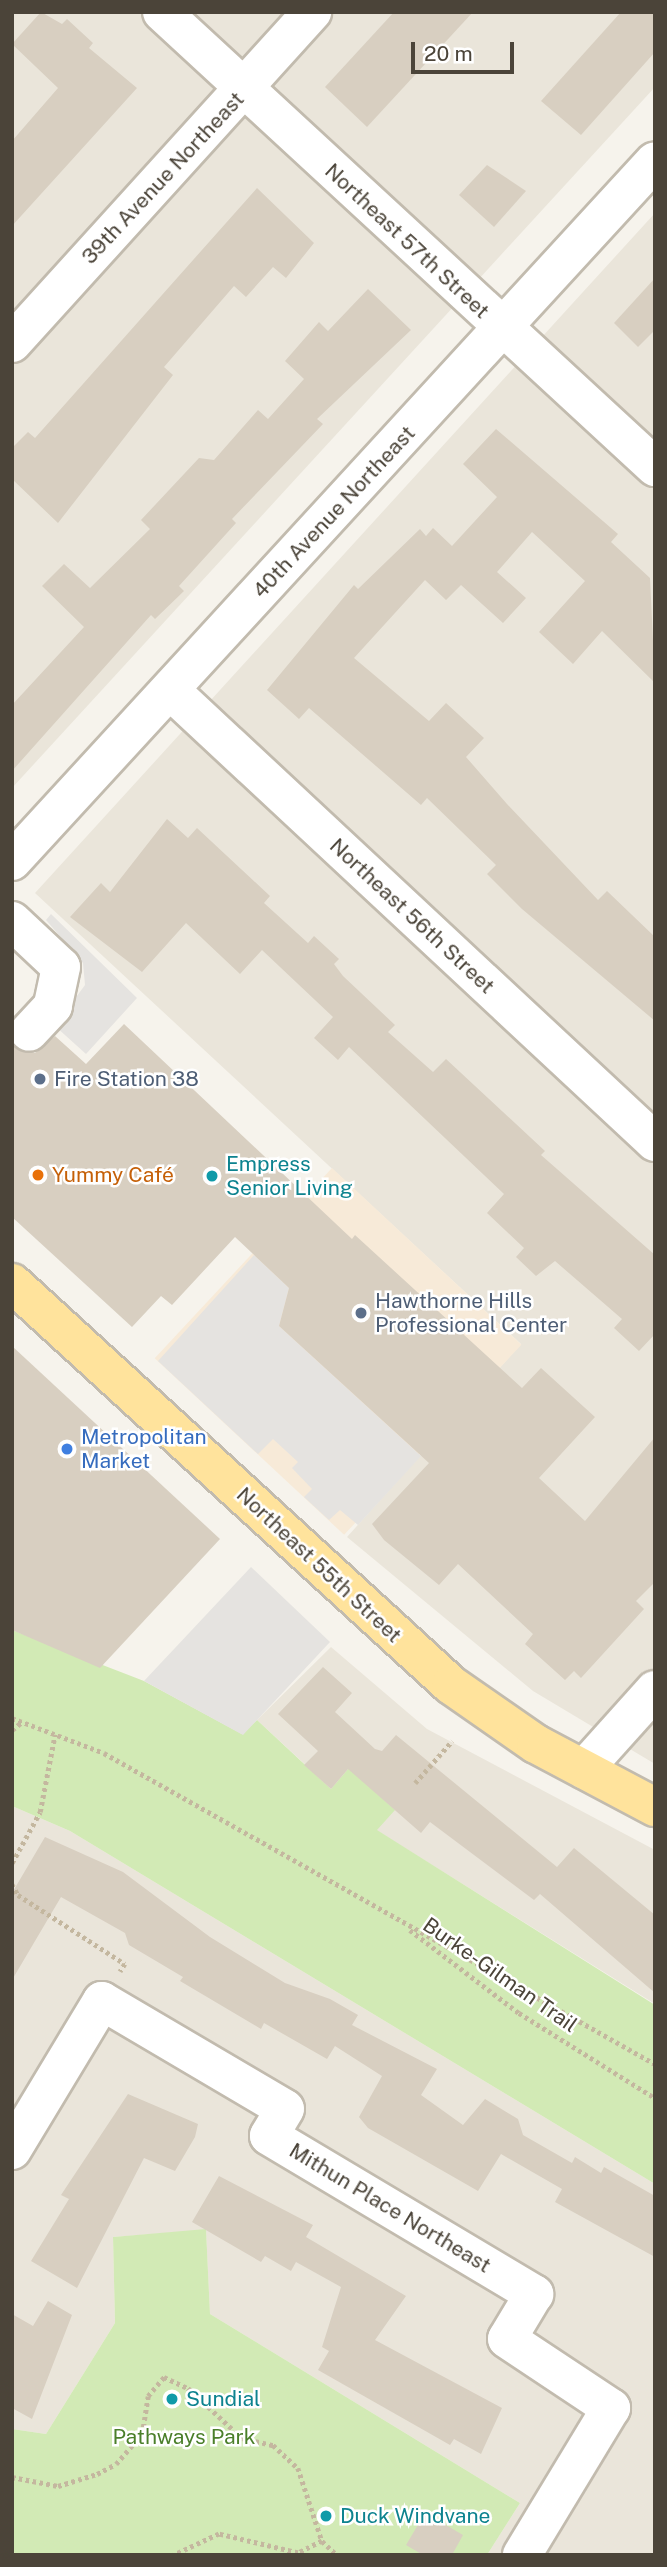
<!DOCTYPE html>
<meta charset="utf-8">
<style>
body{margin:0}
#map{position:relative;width:667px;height:2567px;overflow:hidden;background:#f6f3ec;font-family:"Public Sans",sans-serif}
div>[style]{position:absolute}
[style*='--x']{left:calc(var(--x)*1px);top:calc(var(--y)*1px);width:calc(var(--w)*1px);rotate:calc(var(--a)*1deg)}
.residential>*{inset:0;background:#eae5da}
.commercial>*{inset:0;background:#f7ead8;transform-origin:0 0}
.green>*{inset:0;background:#d2eab5}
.parking>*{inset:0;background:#e5e3e0}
.building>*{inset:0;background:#d8cfc1}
.path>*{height:4.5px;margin-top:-2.25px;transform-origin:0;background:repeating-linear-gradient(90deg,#c4b79f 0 3.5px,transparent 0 7px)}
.roads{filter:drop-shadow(2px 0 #c2bbae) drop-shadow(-2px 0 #c2bbae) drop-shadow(0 2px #c2bbae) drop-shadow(0 -2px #c2bbae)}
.minor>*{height:38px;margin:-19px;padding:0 19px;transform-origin:19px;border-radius:19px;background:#fff}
.major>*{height:38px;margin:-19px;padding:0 19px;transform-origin:19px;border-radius:19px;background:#ffe39c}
.dots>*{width:19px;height:19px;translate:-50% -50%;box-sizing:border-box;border:4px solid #fff;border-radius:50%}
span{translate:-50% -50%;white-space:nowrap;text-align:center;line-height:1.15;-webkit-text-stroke:5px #fff;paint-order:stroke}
.street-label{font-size:21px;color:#4b4439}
.service-label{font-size:21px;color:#4e5e75}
.left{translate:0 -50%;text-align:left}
.culture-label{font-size:21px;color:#0d838f}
.food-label{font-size:21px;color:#c56008}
.shop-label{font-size:21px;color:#366cbe}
.park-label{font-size:21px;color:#4a7f2a}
.frame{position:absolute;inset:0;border:14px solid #4b4439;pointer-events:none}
.scale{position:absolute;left:411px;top:42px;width:103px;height:32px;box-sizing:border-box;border:4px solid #4b4439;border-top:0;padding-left:9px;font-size:21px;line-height:24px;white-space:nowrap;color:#4b4439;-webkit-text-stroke:5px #fff;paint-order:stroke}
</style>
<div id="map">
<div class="residential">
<i style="clip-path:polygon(12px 12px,655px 12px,655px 87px,12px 788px)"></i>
<i style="clip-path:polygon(655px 213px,655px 1764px,533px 1691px,347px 1537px,521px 1344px,35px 893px)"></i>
<i style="clip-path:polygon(331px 1647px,427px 1729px,655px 1850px,655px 2004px,376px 1830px,257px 1720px)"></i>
<i style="clip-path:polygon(12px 1806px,70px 1831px,655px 2184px,655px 2555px,487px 2555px,520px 2503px,210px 2314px,206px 2230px,113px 2237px,115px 2323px,46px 2434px,12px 2429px)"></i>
</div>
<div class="commercial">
<i style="left:332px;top:1168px;width:259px;height:260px;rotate:43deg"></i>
</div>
<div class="green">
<i style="clip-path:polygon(12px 1630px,144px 1681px,242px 1734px,257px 1720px,331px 1789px,349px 1768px,395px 1810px,377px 1830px,655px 2005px,655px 2184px,70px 1831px,12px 1806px)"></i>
<i style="clip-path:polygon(206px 2229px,210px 2314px,520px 2503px,487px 2555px,12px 2555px,12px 2429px,46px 2434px,115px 2323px,113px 2237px)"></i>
</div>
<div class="parking">
<i style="clip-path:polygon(51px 914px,137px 998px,86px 1054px,55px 1026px,85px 985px,83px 963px,46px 920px)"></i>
<i style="clip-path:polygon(254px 1255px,289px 1288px,279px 1326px,421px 1456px,358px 1525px,340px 1510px,329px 1520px,304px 1497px,312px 1489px,292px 1468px,298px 1462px,273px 1439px,258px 1454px,158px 1361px)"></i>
<i style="clip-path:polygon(251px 1567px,330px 1642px,243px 1735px,144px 1681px)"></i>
</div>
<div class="building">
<i style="clip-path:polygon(41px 12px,62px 24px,67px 19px,93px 43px,89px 48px,137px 88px,12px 226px,12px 141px,58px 88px,12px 44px)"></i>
<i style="clip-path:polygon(394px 12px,473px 12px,367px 127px,325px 87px)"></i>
<i style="clip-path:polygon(621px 12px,655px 12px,655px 52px,581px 135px,541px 101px)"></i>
<i style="clip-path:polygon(487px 165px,526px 191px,494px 227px,459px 195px)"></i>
<i style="clip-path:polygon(257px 188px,314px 243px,286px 278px,273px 267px,246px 297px,234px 286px,164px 367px,173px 375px,58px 523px,12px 479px,12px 448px,28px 432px,35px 438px)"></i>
<i style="clip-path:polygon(655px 278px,655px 330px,638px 347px,614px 323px)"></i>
<i style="clip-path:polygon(368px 289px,411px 330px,317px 419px,323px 424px,232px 519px,236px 523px,179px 586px,184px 591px,155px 619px,151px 615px,12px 771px,12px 705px,84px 627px,42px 586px,64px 564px,90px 588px,150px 529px,141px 520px,199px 458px,214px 460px,258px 410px,268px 419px,304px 379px,285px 361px,319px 322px,328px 331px)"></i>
<i style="clip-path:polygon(496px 429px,618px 534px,611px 542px,650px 578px,655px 683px,602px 631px,573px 664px,539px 632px,585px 581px,532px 532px,497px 572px,526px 598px,503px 623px,461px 585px,446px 600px,425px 580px,354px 658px,429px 721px,446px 703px,484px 738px,466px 757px,507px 804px,598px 900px,607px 891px,655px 937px,655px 1021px,522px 909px,487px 874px,496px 865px,427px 798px,421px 805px,309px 708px,299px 719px,267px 690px,354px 585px,358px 589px,420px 529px,426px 536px,433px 528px,452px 546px,497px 497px,463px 464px)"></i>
<i style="clip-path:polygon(167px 819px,188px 838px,197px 828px,270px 896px,264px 903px,308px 943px,314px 936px,339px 959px,334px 964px,343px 976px,395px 1025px,388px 1032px,433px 1072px,446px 1059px,545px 1151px,541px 1155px,655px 1255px,655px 1334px,639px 1351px,614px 1328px,622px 1319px,555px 1261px,536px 1276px,516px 1257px,524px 1248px,487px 1213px,504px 1194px,349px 1047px,338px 1060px,314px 1038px,333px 1017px,262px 950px,240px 974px,186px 923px,142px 972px,70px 917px,101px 883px,110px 892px)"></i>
<i style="clip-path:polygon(124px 1024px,352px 1239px,355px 1235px,522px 1388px,541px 1368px,595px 1417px,539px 1478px,585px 1521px,655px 1437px,655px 1582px,636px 1601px,644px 1609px,581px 1678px,574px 1671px,565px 1680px,525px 1644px,533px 1634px,458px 1564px,439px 1585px,384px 1540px,372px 1524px,429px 1463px,279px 1326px,289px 1288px,235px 1237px,172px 1305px,161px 1296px,132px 1327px,12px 1217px,12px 1045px,35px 1053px,55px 1036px,86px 1064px)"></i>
<i style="clip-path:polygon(12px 1346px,220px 1539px,100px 1668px,12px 1630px)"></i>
<i style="clip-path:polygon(323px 1667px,352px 1693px,335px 1712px,375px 1749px,382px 1751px,396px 1735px,557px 1867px,574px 1848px,655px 1915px,655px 1993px,540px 1894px,534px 1900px,430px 1822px,421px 1833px,348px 1769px,331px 1789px,304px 1765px,318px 1751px,278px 1714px)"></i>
<i style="clip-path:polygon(45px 1837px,123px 1872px,210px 1937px,285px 1983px,330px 1999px,358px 2015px,352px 2025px,437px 2069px,421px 2095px,463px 2125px,485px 2099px,518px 2119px,523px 2135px,572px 2163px,575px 2157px,601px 2173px,604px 2167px,655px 2196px,655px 2257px,555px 2202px,562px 2189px,501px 2154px,478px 2191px,368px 2128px,359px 2117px,382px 2076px,335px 2046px,327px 2059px,264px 2023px,261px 2029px,180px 1981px,183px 1977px,129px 1945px,125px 1933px,61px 1897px,12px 1980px,12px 1893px)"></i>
<i style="clip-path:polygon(128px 2094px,198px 2124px,195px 2137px,175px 2171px,144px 2158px,77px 2288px,31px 2261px,69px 2199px,61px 2195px)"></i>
<i style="clip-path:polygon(219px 2176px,313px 2225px,306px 2237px,406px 2296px,375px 2340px,502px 2408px,481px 2454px,454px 2439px,450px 2445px,318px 2370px,329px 2351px,322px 2347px,341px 2287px,296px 2262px,291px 2271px,265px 2256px,261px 2262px,192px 2222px)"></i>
<i style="clip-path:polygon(48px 2301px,72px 2315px,32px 2419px,12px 2408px,12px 2314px,33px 2326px)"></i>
<i style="clip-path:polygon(425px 2513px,463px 2535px,452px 2555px,423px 2555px,406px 2545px)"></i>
</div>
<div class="path">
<i style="--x:12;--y:1718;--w:98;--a:20.8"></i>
<i style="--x:104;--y:1753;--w:633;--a:29.44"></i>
<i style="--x:12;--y:1730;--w:13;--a:-39"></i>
<i style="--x:415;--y:1783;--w:56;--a:-48.6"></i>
<i style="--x:12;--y:1863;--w:58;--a:-61.2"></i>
<i style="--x:40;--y:1812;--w:79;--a:-79.1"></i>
<i style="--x:12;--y:1884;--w:13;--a:61"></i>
<i style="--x:18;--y:1895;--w:127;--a:32.8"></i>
<i style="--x:125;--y:1964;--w:9;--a:122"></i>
<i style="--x:410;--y:1930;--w:137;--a:37.3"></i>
<i style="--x:519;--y:2013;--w:160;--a:32"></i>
<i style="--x:12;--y:2477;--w:47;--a:11.1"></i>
<i style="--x:58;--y:2486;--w:41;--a:-17.1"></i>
<i style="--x:97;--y:2474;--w:21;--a:-28"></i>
<i style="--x:116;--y:2464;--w:40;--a:-49"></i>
<i style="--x:142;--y:2434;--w:38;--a:-81"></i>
<i style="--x:148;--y:2396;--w:25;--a:-50"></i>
<i style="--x:164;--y:2377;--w:26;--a:25"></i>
<i style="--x:188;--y:2388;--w:74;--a:42.8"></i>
<i style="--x:242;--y:2438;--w:32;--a:13"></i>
<i style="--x:273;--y:2445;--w:34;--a:43"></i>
<i style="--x:298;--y:2468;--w:77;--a:71.8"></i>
<i style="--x:322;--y:2541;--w:27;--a:153"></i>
<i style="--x:298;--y:2553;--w:81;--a:-166.5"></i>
<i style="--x:219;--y:2534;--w:50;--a:155"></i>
<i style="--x:322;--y:2541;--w:21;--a:43"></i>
</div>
<div class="roads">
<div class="minor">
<i style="--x:162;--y:12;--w:671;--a:42.7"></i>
<i style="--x:12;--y:343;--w:447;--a:-47.8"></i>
<i style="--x:170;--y:690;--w:663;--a:42.98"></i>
<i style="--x:12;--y:861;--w:950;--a:-47.43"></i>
<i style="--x:12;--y:921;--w:67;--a:43.2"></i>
<i style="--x:61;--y:967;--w:40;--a:102"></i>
<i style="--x:53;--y:1006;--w:35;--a:133"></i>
<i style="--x:584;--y:1769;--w:106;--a:-48.1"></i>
<i style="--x:12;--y:2150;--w:174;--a:-58.9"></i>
<i style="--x:102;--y:2001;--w:212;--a:30.5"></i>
<i style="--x:285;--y:2109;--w:31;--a:121"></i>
<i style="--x:269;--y:2136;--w:309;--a:30.8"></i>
<i style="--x:534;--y:2294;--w:52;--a:121"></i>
<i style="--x:507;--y:2339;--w:125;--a:33.6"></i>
<i style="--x:611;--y:2408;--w:172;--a:121.2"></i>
</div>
<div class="major">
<i style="--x:12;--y:1283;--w:595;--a:42.48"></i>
<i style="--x:451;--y:1685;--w:103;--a:34.8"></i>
<i style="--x:536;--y:1744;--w:135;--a:27.9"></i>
</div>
</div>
<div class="dots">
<i style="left:40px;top:1079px;background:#5c6f8a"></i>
<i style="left:38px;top:1175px;background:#e8710a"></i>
<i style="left:212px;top:1176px;background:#0f9aa8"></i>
<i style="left:361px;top:1313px;background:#5c6f8a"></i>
<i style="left:67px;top:1449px;background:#3f7fe0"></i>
<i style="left:172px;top:2399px;background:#0f9aa8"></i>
<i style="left:326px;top:2516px;background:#0f9aa8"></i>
</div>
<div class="street-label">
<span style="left:163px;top:178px;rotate:-47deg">39th Avenue Northeast</span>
<span style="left:407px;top:241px;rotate:43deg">Northeast 57th Street</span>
<span style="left:334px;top:512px;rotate:-47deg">40th Avenue Northeast</span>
<span style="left:412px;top:916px;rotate:43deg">Northeast 56th Street</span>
<span style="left:319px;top:1565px;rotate:43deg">Northeast 55th Street</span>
<span style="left:500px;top:1975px;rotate:35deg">Burke-Gilman Trail</span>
<span style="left:390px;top:2208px;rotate:31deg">Mithun Place Northeast</span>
</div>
<div class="service-label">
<span class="left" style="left:54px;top:1079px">Fire Station 38</span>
<span class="left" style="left:375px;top:1313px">Hawthorne Hills<br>Professional Center</span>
</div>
<div class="culture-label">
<span class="left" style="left:226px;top:1176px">Empress<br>Senior Living</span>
<span class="left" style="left:186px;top:2399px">Sundial</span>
<span class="left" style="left:340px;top:2516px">Duck Windvane</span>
</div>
<div class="food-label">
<span class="left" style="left:52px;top:1175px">Yummy Café</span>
</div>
<div class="shop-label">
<span class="left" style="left:81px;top:1449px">Metropolitan<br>Market</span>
</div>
<div class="park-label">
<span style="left:184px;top:2437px">Pathways Park</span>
</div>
<div class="frame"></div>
<div class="scale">20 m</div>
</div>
